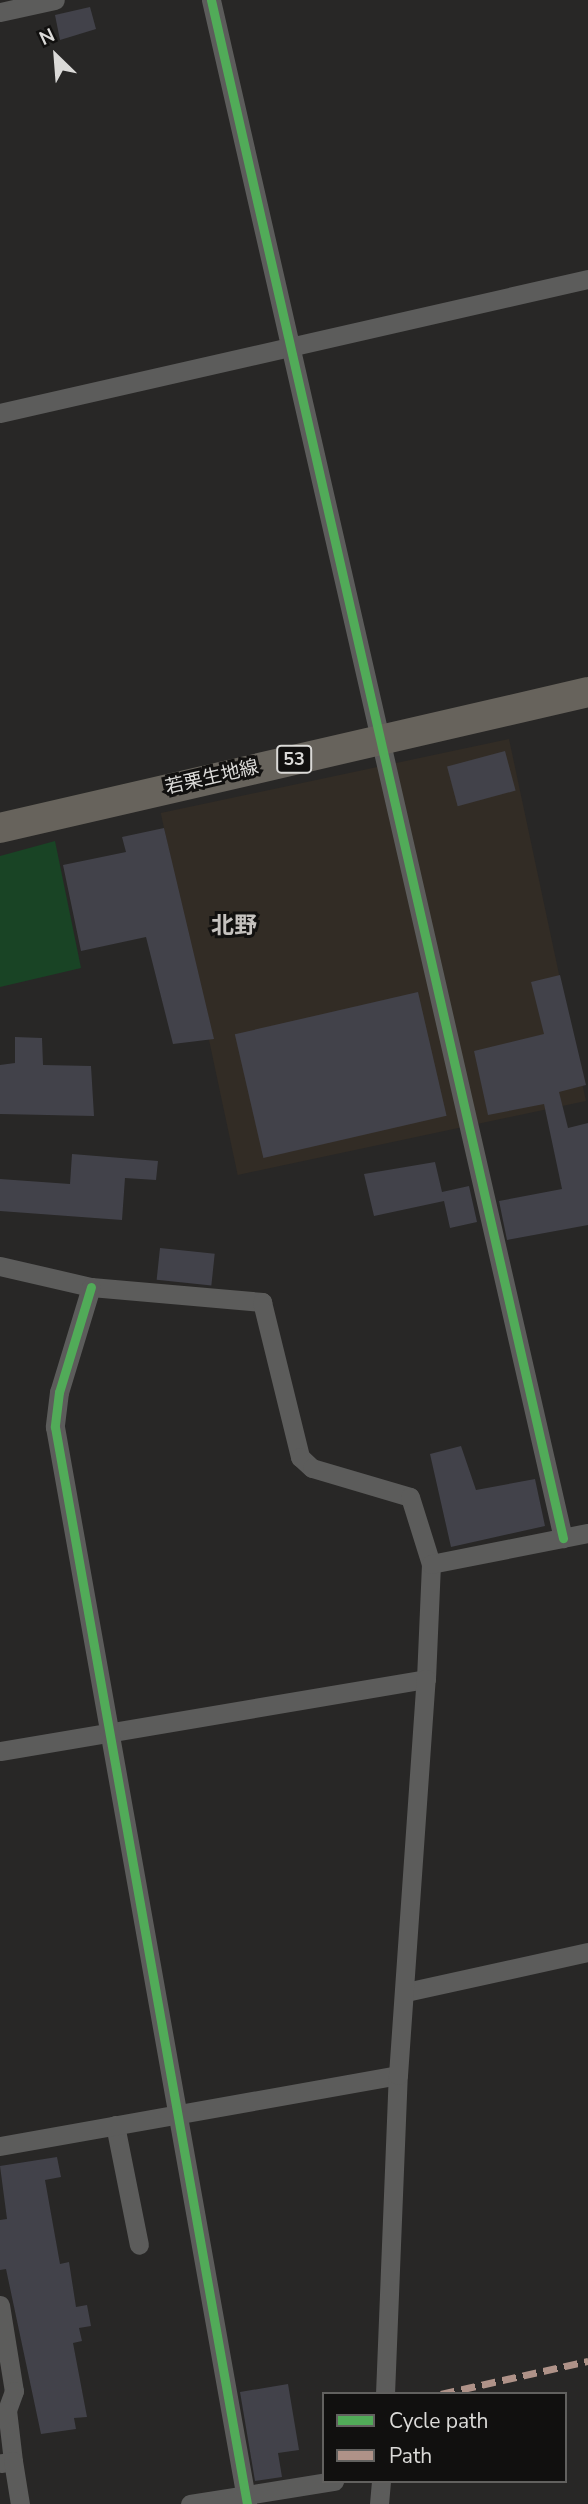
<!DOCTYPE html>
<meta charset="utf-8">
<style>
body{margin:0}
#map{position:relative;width:588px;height:2504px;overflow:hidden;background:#282726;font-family:"Nunito Sans","Noto Sans JP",sans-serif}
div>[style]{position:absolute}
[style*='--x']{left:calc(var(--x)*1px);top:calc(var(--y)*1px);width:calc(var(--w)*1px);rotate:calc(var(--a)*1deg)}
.built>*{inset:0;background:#322c25;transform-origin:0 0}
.green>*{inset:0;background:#194425}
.building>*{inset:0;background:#42424a;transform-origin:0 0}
.minor>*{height:19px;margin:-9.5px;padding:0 9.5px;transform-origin:9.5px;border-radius:9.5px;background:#5c5c5b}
.primary>*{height:30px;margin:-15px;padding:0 15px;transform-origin:15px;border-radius:15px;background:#67635c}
.quiet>*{height:7px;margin-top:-3.5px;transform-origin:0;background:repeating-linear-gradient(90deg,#af9288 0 14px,transparent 0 21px)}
.cycleway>*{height:9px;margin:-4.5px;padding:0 4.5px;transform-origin:4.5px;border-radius:4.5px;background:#51ab58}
span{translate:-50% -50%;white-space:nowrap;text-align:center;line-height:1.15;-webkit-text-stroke:6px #11100f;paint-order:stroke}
.shield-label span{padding:2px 5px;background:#11100f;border:2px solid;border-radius:5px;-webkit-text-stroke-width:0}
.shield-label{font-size:18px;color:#dbdad8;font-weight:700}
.street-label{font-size:19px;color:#dbdad8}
.quarter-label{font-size:23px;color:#c5c2bf;font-weight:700}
.legend{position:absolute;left:322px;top:2392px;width:245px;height:91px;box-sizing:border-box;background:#11100f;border:2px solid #62615f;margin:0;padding:9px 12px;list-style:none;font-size:21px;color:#dbdad8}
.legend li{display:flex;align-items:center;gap:14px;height:35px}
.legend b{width:35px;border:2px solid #62615f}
.north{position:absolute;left:21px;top:21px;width:70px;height:70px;-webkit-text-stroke:5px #11100f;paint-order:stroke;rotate:335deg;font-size:19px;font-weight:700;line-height:28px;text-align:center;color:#dbdad8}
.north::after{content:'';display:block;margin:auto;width:24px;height:32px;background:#dbdad8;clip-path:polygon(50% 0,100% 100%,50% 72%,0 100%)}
</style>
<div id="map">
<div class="built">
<i style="left:509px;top:739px;width:370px;height:356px;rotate:78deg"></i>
</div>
<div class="green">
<i style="clip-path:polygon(55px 841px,81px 968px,0 987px,0 856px)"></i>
</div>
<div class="building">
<i style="clip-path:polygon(90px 7px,96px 29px,60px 40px,55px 15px)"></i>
<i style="left:505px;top:751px;width:41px;height:60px;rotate:75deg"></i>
<i style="clip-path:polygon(164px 828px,214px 1039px,173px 1044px,146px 937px,81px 951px,63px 865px,126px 852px,122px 837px)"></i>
<i style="clip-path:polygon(560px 975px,586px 1085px,559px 1092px,568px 1128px,588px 1123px,588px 1225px,507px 1240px,499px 1201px,562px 1189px,544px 1104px,488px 1115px,474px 1051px,544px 1034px,531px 982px)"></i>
<i style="left:418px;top:992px;width:127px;height:188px;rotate:77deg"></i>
<i style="clip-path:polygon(15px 1037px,42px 1038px,43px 1065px,91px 1066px,94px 1116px,0 1114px,0 1065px,15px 1063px)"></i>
<i style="clip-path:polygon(72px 1154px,158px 1161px,156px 1180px,125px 1178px,122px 1220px,0 1211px,0 1179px,70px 1184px)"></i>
<i style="clip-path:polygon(435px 1162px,442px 1192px,469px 1186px,477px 1222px,450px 1228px,444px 1201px,374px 1216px,364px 1174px)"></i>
<i style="left:160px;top:1248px;width:55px;height:32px;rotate:6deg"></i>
<i style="clip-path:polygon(461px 1446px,476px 1490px,535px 1479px,545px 1526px,451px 1547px,430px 1454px)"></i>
<i style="clip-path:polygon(57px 2157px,61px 2177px,45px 2180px,60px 2264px,69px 2262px,76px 2307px,87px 2305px,91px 2326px,79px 2328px,82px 2341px,73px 2343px,87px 2417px,74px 2418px,76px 2429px,41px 2434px,6px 2269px,0 2270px,0 2220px,7px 2219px,0 2166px)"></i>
<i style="clip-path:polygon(288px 2384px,299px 2450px,278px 2453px,282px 2477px,255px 2481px,240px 2392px)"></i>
</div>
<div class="minor">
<i style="--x:211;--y:0;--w:1578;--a:77.11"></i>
<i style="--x:0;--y:12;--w:56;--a:-12.3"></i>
<i style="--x:0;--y:413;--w:603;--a:-12.84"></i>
<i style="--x:0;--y:1266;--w:93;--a:13"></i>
<i style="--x:91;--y:1287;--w:172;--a:5"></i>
<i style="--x:262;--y:1302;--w:160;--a:76.2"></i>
<i style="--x:300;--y:1457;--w:16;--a:43"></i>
<i style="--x:312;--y:1468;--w:102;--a:16.5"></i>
<i style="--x:410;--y:1497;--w:70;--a:72.6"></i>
<i style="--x:431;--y:1564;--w:115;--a:92.5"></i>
<i style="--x:426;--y:1679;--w:432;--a:170.4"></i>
<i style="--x:91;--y:1287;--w:110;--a:106.9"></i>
<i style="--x:59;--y:1392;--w:35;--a:97"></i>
<i style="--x:55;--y:1427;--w:1094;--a:79.89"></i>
<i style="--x:431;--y:1564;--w:160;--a:-11.2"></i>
<i style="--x:406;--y:1992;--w:186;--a:-12.4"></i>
<i style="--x:115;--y:2125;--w:122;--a:78.7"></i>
<i style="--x:0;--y:2146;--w:404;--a:-10.1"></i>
<i style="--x:0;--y:2305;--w:87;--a:80.8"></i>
<i style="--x:14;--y:2391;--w:20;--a:110"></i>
<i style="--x:7;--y:2410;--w:51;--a:83.3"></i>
<i style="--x:385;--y:2394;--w:319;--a:-87.7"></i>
<i style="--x:398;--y:2075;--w:397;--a:-86"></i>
<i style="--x:2;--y:2463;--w:11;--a:-10"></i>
<i style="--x:13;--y:2461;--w:44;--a:80.8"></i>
<i style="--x:190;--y:2504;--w:146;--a:-9.1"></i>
<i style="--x:379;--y:2504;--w:23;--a:-85"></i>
</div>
<div class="primary">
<i style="--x:0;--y:828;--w:604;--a:-13.02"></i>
</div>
<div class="quiet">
<i style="--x:441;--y:2394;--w:151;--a:-12.7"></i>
</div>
<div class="cycleway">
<i style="--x:211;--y:0;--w:1578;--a:77.11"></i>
<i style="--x:91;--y:1287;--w:110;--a:106.9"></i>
<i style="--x:59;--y:1392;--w:35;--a:97"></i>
<i style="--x:55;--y:1427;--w:1094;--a:79.89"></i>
</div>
<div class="shield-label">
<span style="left:294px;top:759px">53</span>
</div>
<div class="street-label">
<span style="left:212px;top:778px;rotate:-13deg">若栗生地線</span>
</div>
<div class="quarter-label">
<span style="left:234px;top:926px">北野</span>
</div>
<ul class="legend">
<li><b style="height:9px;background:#51ab58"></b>Cycle path</li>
<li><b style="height:9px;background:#af9288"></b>Path</li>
</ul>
<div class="north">N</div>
</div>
